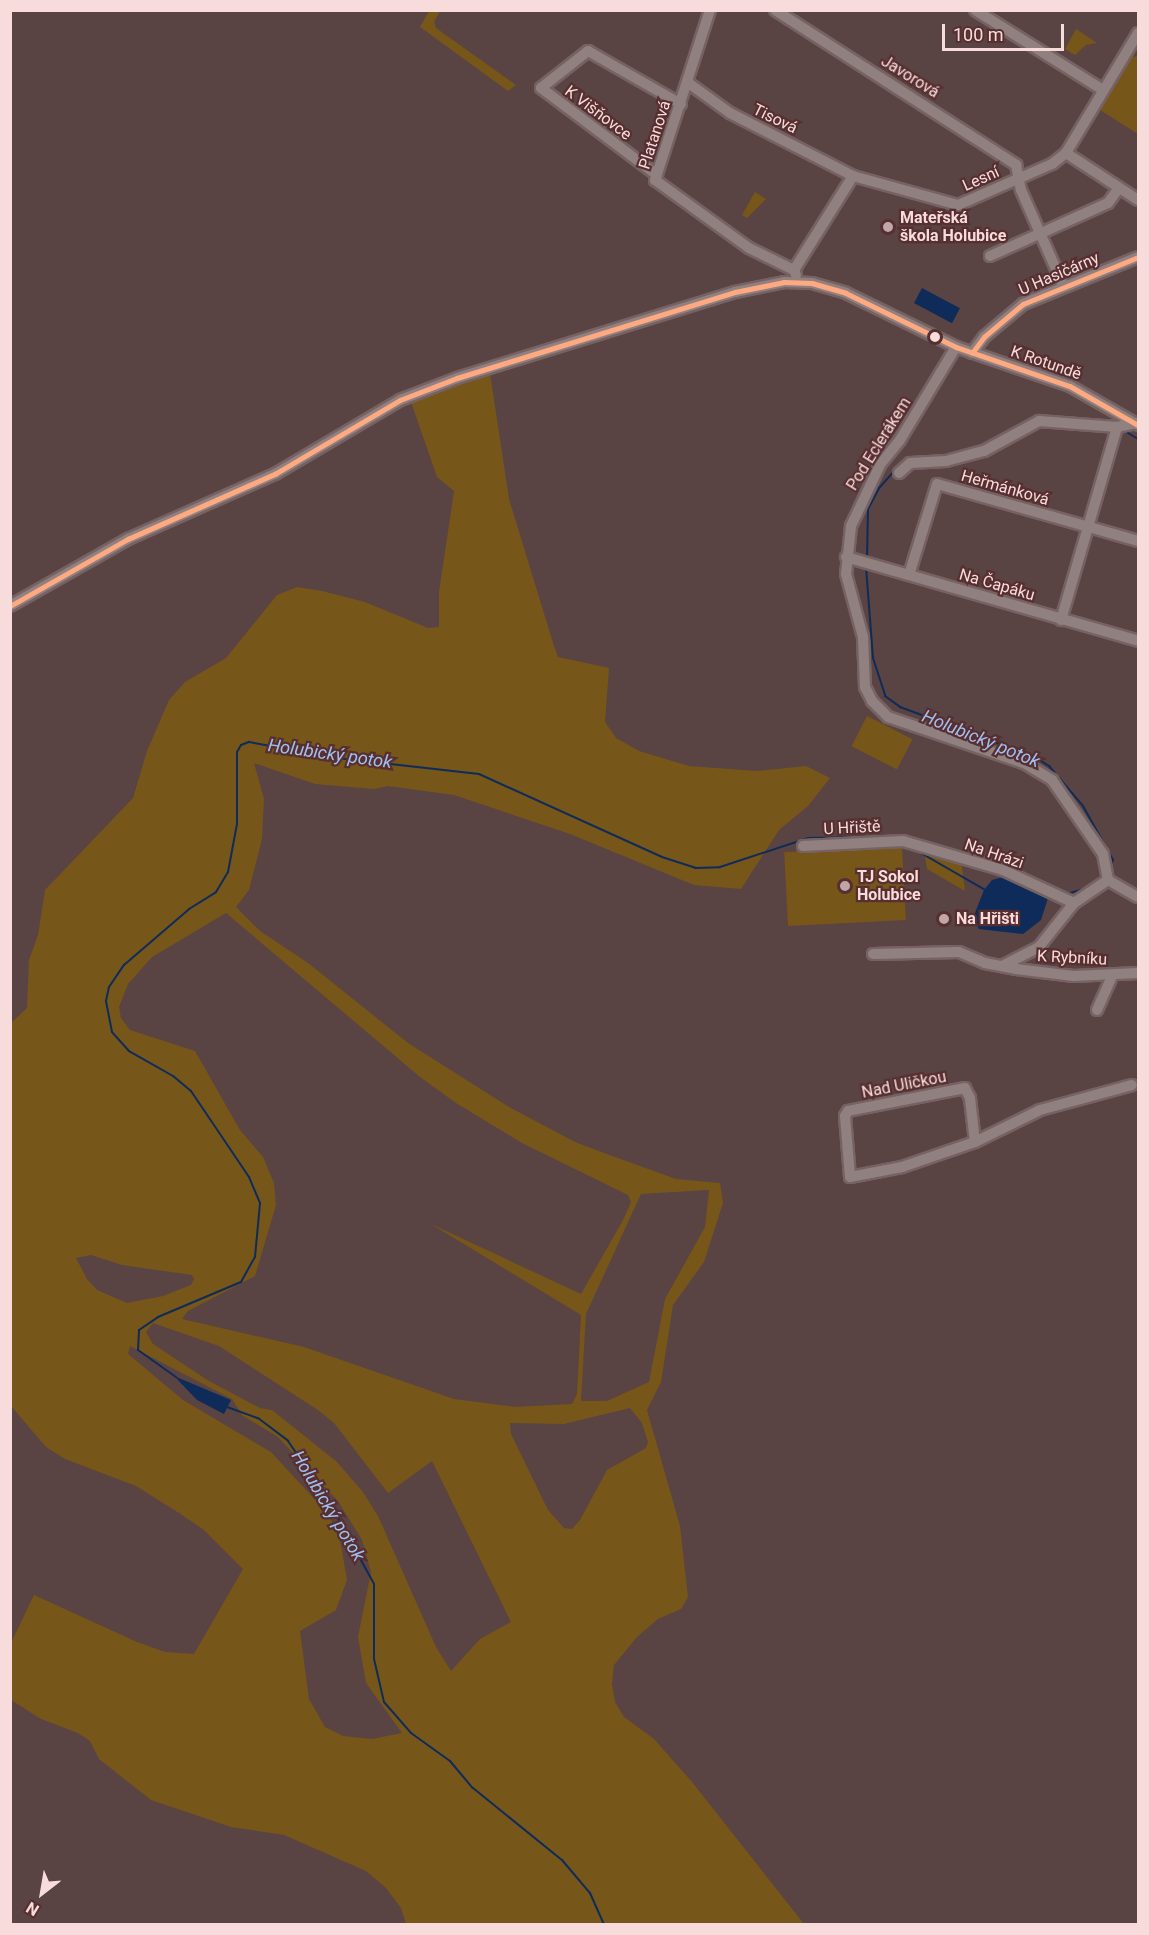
<!DOCTYPE html>
<meta charset="utf-8">
<style>
body{margin:0}
#map{position:relative;width:1149px;height:1935px;overflow:hidden;background:#5a4343;font-family:Roboto,sans-serif}
div>[style]{position:absolute}
[style*='--x']{left:calc(var(--x)*1px);top:calc(var(--y)*1px);width:calc(var(--w)*1px);rotate:calc(var(--a)*1deg)}
.green>*{inset:0;background:#775619;transform-origin:0 0}
.water>*{inset:0;background:#0e2b5a;transform-origin:0 0}
.stream>*{height:2px;margin:-1px;padding:0 1px;transform-origin:1px;border-radius:1px;background:#0e2b5a}
.roads{filter:drop-shadow(2px 0 #766262) drop-shadow(-2px 0 #766262) drop-shadow(0 2px #766262) drop-shadow(0 -2px #766262)}
.minor>*{height:10px;margin:-5px;padding:0 5px;transform-origin:5px;border-radius:5px;background:#918080}
.bus-1>*{height:4.5px;margin:-2.25px;padding:0 2.25px;transform-origin:2.25px;border-radius:2.25px;background:#ffa980}
.dots>*{width:16px;height:16px;translate:-50% -50%;box-sizing:border-box;border:3px solid #582f30;border-radius:50%}
span{translate:-50% -50%;white-space:nowrap;text-align:center;line-height:1.15;-webkit-text-stroke:4.5px #582f30;paint-order:stroke}
.street-label{font-size:16px;color:#f7dcdb}
.poi-label{font-size:16px;color:#f7dcdb;font-weight:700}
.left{translate:0 -50%;text-align:left}
.water-label{font-size:18px;color:#a0c0f1;font-style:italic}
.frame{position:absolute;inset:0;border:12px solid #f7dcdb;pointer-events:none}
.north{position:absolute;left:12px;top:1863px;width:60px;height:60px;-webkit-text-stroke:4px #582f30;paint-order:stroke;rotate:211deg;font-size:16px;font-weight:700;line-height:24px;text-align:center;color:#f7dcdb}
.north::after{content:'';display:block;margin:auto;width:21px;height:27px;background:#f7dcdb;clip-path:polygon(50% 0,100% 100%,50% 72%,0 100%)}
.scale{position:absolute;left:942px;top:24px;width:122px;height:27px;box-sizing:border-box;border:3px solid #f7dcdb;border-top:0;padding-left:8px;font-size:18px;line-height:21px;white-space:nowrap;color:#f7dcdb;-webkit-text-stroke:4px #582f30;paint-order:stroke}
</style>
<div id="map">
<div class="green">
<i style="clip-path:polygon(429px 11px,440px 11px,434px 22px,436px 28px,516px 85px,508px 91px,420px 27px)"></i>
<i style="clip-path:polygon(1076px 29px,1097px 43px,1086px 45px,1075px 55px,1065px 49px)"></i>
<i style="clip-path:polygon(1138px 56px,1138px 134px,1100px 110px,1132px 57px)"></i>
<i style="clip-path:polygon(755px 192px,766px 199px,747px 218px,742px 215px)"></i>
<i style="clip-path:polygon(evenodd,490px 373px,509px 499px,554px 646px,558px 657px,609px 668px,605px 722px,616px 738px,639px 751px,689px 766px,757px 771px,806px 766px,830px 778px,808px 806px,779px 830px,741px 889px,694px 885px,570px 834px,454px 795px,388px 786px,374px 789px,315px 784px,254px 763px,264px 799px,262px 839px,249px 890px,236px 907px,260px 931px,308px 963px,408px 1043px,509px 1107px,575px 1142px,604px 1153px,676px 1179px,720px 1183px,723px 1203px,704px 1262px,673px 1305px,661px 1382px,647px 1410px,680px 1526px,688px 1597px,681px 1609px,658px 1619px,637px 1637px,614px 1665px,612px 1684px,615px 1702px,624px 1717px,654px 1739px,692px 1782px,804px 1924px,406px 1924px,401px 1908px,386px 1888px,366px 1871px,284px 1835px,231px 1827px,151px 1800px,99px 1759px,90px 1741px,78px 1733px,41px 1719px,11px 1700px,10px 1645px,34px 1595px,137px 1642px,165px 1652px,194px 1654px,243px 1569px,204px 1530px,179px 1513px,136px 1486px,65px 1459px,46px 1447px,11px 1406px,11px 1023px,27px 1008px,29px 960px,38px 935px,45px 890px,133px 798px,147px 751px,169px 700px,185px 682px,226px 658px,277px 595px,297px 587px,322px 591px,365px 602px,428px 628px,439px 627px,439px 592px,454px 491px,437px 477px,410px 399px,490px 373px,226px 913px,420px 1077px,456px 1103px,522px 1143px,628px 1195px,631px 1202px,623px 1220px,581px 1294px,431px 1224px,581px 1315px,577px 1394px,572px 1404px,515px 1407px,454px 1399px,304px 1347px,182px 1319px,188px 1311px,255px 1276px,276px 1205px,274px 1183px,263px 1157px,240px 1130px,195px 1051px,130px 1030px,121px 1018px,119px 1007px,128px 984px,152px 957px,226px 913px,490px 373px,709px 1190px,705px 1227px,665px 1299px,649px 1382px,607px 1401px,581px 1401px,586px 1314px,641px 1194px,709px 1190px,490px 373px,91px 1255px,122px 1265px,192px 1275px,194px 1279px,191px 1285px,163px 1296px,127px 1303px,97px 1290px,87px 1279px,76px 1258px,91px 1255px,490px 373px,153px 1323px,219px 1346px,318px 1410px,334px 1423px,388px 1493px,432px 1461px,511px 1622px,480px 1639px,451px 1671px,436px 1647px,378px 1516px,363px 1492px,337px 1462px,272px 1410px,260px 1408px,209px 1381px,153px 1344px,146px 1332px,153px 1323px,490px 373px,130px 1346px,232px 1399px,243px 1416px,278px 1437px,338px 1501px,362px 1540px,371px 1572px,358px 1637px,366px 1683px,402px 1733px,372px 1739px,343px 1736px,325px 1727px,309px 1699px,300px 1631px,336px 1610px,347px 1580px,341px 1545px,329px 1515px,271px 1452px,183px 1400px,128px 1354px,130px 1346px,490px 373px,630px 1408px,642px 1423px,648px 1442px,646px 1448px,607px 1470px,580px 1520px,572px 1529px,564px 1528px,548px 1510px,511px 1434px,510px 1423px,564px 1424px,630px 1408px)"></i>
<i style="left:867px;top:716px;width:51px;height:34px;rotate:27deg"></i>
<i style="left:902px;top:846px;width:74px;height:118px;rotate:87deg"></i>
<i style="clip-path:polygon(924px 851px,961px 860px,965px 891px,927px 869px)"></i>
</div>
<div class="water">
<i style="left:922px;top:288px;width:43px;height:17px;rotate:28deg"></i>
<i style="clip-path:polygon(1003px 877px,1020px 882px,1048px 898px,1041px 920px,1023px 934px,979px 929px,973px 918px,984px 890px,992px 880px)"></i>
<i style="clip-path:polygon(174px 1376px,231px 1400px,224px 1414px,197px 1400px)"></i>
</div>
<div class="stream">
<i style="--x:1123;--y:430;--w:17;--a:31"></i>
<i style="--x:867;--y:558;--w:49;--a:-88.8"></i>
<i style="--x:868;--y:509;--w:24;--a:-62"></i>
<i style="--x:879;--y:488;--w:25;--a:-48"></i>
<i style="--x:866;--y:567;--w:91;--a:85.6"></i>
<i style="--x:873;--y:658;--w:40;--a:72"></i>
<i style="--x:885;--y:696;--w:19;--a:36"></i>
<i style="--x:900;--y:707;--w:144;--a:20.3"></i>
<i style="--x:1035;--y:757;--w:17;--a:33"></i>
<i style="--x:1049;--y:766;--w:52;--a:49.6"></i>
<i style="--x:1083;--y:806;--w:62;--a:60.9"></i>
<i style="--x:1113;--y:860;--w:7;--a:124"></i>
<i style="--x:914;--y:849;--w:84;--a:29.9"></i>
<i style="--x:1067;--y:894;--w:21;--a:-17"></i>
<i style="--x:176;--y:1377;--w:47;--a:-144.6"></i>
<i style="--x:138;--y:1350;--w:20;--a:-87"></i>
<i style="--x:139;--y:1330;--w:23;--a:-34"></i>
<i style="--x:158;--y:1317;--w:90;--a:-22.9"></i>
<i style="--x:241;--y:1282;--w:29;--a:-61"></i>
<i style="--x:255;--y:1257;--w:54;--a:-84.7"></i>
<i style="--x:260;--y:1203;--w:28;--a:-113"></i>
<i style="--x:249;--y:1177;--w:104;--a:-124"></i>
<i style="--x:191;--y:1091;--w:23;--a:-140"></i>
<i style="--x:173;--y:1076;--w:51;--a:-150.4"></i>
<i style="--x:129;--y:1051;--w:25;--a:-132"></i>
<i style="--x:112;--y:1032;--w:32;--a:-101"></i>
<i style="--x:106;--y:1001;--w:14;--a:-78"></i>
<i style="--x:109;--y:987;--w:27;--a:-56"></i>
<i style="--x:124;--y:965;--w:86;--a:-40.7"></i>
<i style="--x:189;--y:909;--w:32;--a:-32"></i>
<i style="--x:216;--y:892;--w:23;--a:-59"></i>
<i style="--x:228;--y:872;--w:49;--a:-79.4"></i>
<i style="--x:237;--y:824;--w:72;--a:-90"></i>
<i style="--x:237;--y:752;--w:8;--a:-60"></i>
<i style="--x:241;--y:745;--w:9;--a:-21"></i>
<i style="--x:249;--y:742;--w:89;--a:10.3"></i>
<i style="--x:337;--y:758;--w:143;--a:6.4"></i>
<i style="--x:479;--y:774;--w:201;--a:24.4"></i>
<i style="--x:662;--y:857;--w:35;--a:18"></i>
<i style="--x:695;--y:868;--w:25;--a:-2"></i>
<i style="--x:720;--y:867;--w:93;--a:-18.2"></i>
<i style="--x:808;--y:838;--w:79;--a:-0.7"></i>
<i style="--x:227;--y:1407;--w:33;--a:20"></i>
<i style="--x:258;--y:1418;--w:38;--a:37"></i>
<i style="--x:288;--y:1441;--w:69;--a:55.6"></i>
<i style="--x:327;--y:1498;--w:98;--a:61.3"></i>
<i style="--x:374;--y:1584;--w:75;--a:90"></i>
<i style="--x:374;--y:1659;--w:44;--a:76.9"></i>
<i style="--x:384;--y:1702;--w:41;--a:48.9"></i>
<i style="--x:411;--y:1733;--w:48;--a:35.7"></i>
<i style="--x:450;--y:1761;--w:35;--a:50"></i>
<i style="--x:473;--y:1788;--w:114;--a:39"></i>
<i style="--x:562;--y:1860;--w:43;--a:49.7"></i>
<i style="--x:590;--y:1893;--w:34;--a:66"></i>
</div>
<div class="roads">
<div class="minor">
<i style="--x:710;--y:10;--w:179;--a:107.9"></i>
<i style="--x:655;--y:180;--w:116;--a:35.9"></i>
<i style="--x:749;--y:248;--w:50;--a:26.1"></i>
<i style="--x:775;--y:10;--w:287;--a:32.7"></i>
<i style="--x:1016;--y:165;--w:25;--a:79"></i>
<i style="--x:1021;--y:190;--w:106;--a:66.1"></i>
<i style="--x:975;--y:10;--w:151;--a:32"></i>
<i style="--x:687;--y:82;--w:53;--a:35.8"></i>
<i style="--x:730;--y:113;--w:138;--a:27.1"></i>
<i style="--x:853;--y:176;--w:109;--a:15.4"></i>
<i style="--x:958;--y:205;--w:103;--a:-23.6"></i>
<i style="--x:1052;--y:164;--w:18;--a:-38"></i>
<i style="--x:1066;--y:153;--w:140;--a:-59"></i>
<i style="--x:1066;--y:153;--w:86;--a:33.1"></i>
<i style="--x:657;--y:175;--w:145;--a:-143.1"></i>
<i style="--x:541;--y:88;--w:60;--a:-38.2"></i>
<i style="--x:588;--y:51;--w:107;--a:29.7"></i>
<i style="--x:990;--y:256;--w:129;--a:-24.2"></i>
<i style="--x:1108;--y:203;--w:19;--a:-54"></i>
<i style="--x:796;--y:275;--w:5;--a:-112"></i>
<i style="--x:794;--y:270;--w:111;--a:-57.9"></i>
<i style="--x:956;--y:347;--w:109;--a:121.1"></i>
<i style="--x:900;--y:440;--w:32;--a:129"></i>
<i style="--x:880;--y:465;--w:68;--a:115.4"></i>
<i style="--x:851;--y:526;--w:48;--a:95.9"></i>
<i style="--x:846;--y:574;--w:65;--a:74.9"></i>
<i style="--x:863;--y:637;--w:50;--a:87.7"></i>
<i style="--x:865;--y:687;--w:16;--a:63"></i>
<i style="--x:872;--y:701;--w:23;--a:45"></i>
<i style="--x:888;--y:717;--w:144;--a:18.7"></i>
<i style="--x:1024;--y:763;--w:33;--a:31"></i>
<i style="--x:1052;--y:780;--w:90;--a:55.4"></i>
<i style="--x:1103;--y:854;--w:26;--a:79"></i>
<i style="--x:972;--y:353;--w:20;--a:-53"></i>
<i style="--x:984;--y:337;--w:51;--a:-40.2"></i>
<i style="--x:1023;--y:304;--w:124;--a:-22.2"></i>
<i style="--x:899;--y:473;--w:15;--a:-42"></i>
<i style="--x:910;--y:463;--w:36;--a:-3"></i>
<i style="--x:946;--y:461;--w:39;--a:-15"></i>
<i style="--x:984;--y:451;--w:63;--a:-28.6"></i>
<i style="--x:1039;--y:421;--w:78;--a:4.4"></i>
<i style="--x:1117;--y:427;--w:19;--a:-12"></i>
<i style="--x:846;--y:557;--w:304;--a:16"></i>
<i style="--x:909;--y:575;--w:95;--a:-72.9"></i>
<i style="--x:937;--y:484;--w:209;--a:15.8"></i>
<i style="--x:10;--y:606;--w:136;--a:-29.6"></i>
<i style="--x:128;--y:539;--w:161;--a:-23.9"></i>
<i style="--x:275;--y:474;--w:145;--a:-30.6"></i>
<i style="--x:400;--y:400;--w:61;--a:-21.1"></i>
<i style="--x:457;--y:378;--w:291;--a:-17.2"></i>
<i style="--x:735;--y:292;--w:50;--a:-11.5"></i>
<i style="--x:784;--y:282;--w:28;--a:2"></i>
<i style="--x:812;--y:283;--w:35;--a:16"></i>
<i style="--x:846;--y:293;--w:123;--a:26.1"></i>
<i style="--x:956;--y:347;--w:120;--a:18.9"></i>
<i style="--x:1070;--y:386;--w:78;--a:29.8"></i>
<i style="--x:1061;--y:620;--w:201;--a:-73.8"></i>
<i style="--x:803;--y:846;--w:100;--a:-2.9"></i>
<i style="--x:903;--y:841;--w:104;--a:16.2"></i>
<i style="--x:1003;--y:870;--w:78;--a:24.9"></i>
<i style="--x:1108;--y:880;--w:34;--a:30"></i>
<i style="--x:873;--y:954;--w:86;--a:-1.3"></i>
<i style="--x:959;--y:952;--w:28;--a:23"></i>
<i style="--x:985;--y:963;--w:32;--a:11"></i>
<i style="--x:1016;--y:969;--w:58;--a:6.9"></i>
<i style="--x:1074;--y:976;--w:64;--a:-2.7"></i>
<i style="--x:1004;--y:965;--w:39;--a:-27"></i>
<i style="--x:1039;--y:947;--w:56;--a:-51.5"></i>
<i style="--x:1074;--y:903;--w:41;--a:-34.1"></i>
<i style="--x:1097;--y:1010;--w:37;--a:-66"></i>
<i style="--x:975;--y:1142;--w:44;--a:-96.5"></i>
<i style="--x:970;--y:1098;--w:11;--a:-117"></i>
<i style="--x:965;--y:1088;--w:119;--a:168.9"></i>
<i style="--x:848;--y:1111;--w:6;--a:121"></i>
<i style="--x:845;--y:1116;--w:61;--a:85.3"></i>
<i style="--x:850;--y:1177;--w:53;--a:-10.9"></i>
<i style="--x:902;--y:1167;--w:77;--a:-18.9"></i>
<i style="--x:975;--y:1142;--w:72;--a:-26.2"></i>
<i style="--x:1040;--y:1110;--w:95;--a:-15.2"></i>
</div>
</div>
<div class="bus-1">
<i style="--x:972;--y:353;--w:20;--a:-53"></i>
<i style="--x:984;--y:337;--w:51;--a:-40.2"></i>
<i style="--x:1023;--y:304;--w:124;--a:-22.2"></i>
<i style="--x:10;--y:606;--w:136;--a:-29.6"></i>
<i style="--x:128;--y:539;--w:161;--a:-23.9"></i>
<i style="--x:275;--y:474;--w:145;--a:-30.6"></i>
<i style="--x:400;--y:400;--w:61;--a:-21.1"></i>
<i style="--x:457;--y:378;--w:291;--a:-17.2"></i>
<i style="--x:735;--y:292;--w:50;--a:-11.5"></i>
<i style="--x:784;--y:282;--w:28;--a:2"></i>
<i style="--x:812;--y:283;--w:35;--a:16"></i>
<i style="--x:846;--y:293;--w:123;--a:26.1"></i>
<i style="--x:956;--y:347;--w:120;--a:18.9"></i>
<i style="--x:1070;--y:386;--w:78;--a:29.8"></i>
</div>
<div class="dots">
<i style="left:888px;top:227px;background:#c0a6a6"></i>
<i style="left:935px;top:337px;background:#f7dcdb"></i>
<i style="left:845px;top:886px;background:#c0a6a6"></i>
<i style="left:944px;top:919px;background:#c0a6a6"></i>
</div>
<div class="street-label">
<span style="left:910px;top:77px;rotate:32deg">Javorová</span>
<span style="left:598px;top:113px;rotate:37deg">K Višňovce</span>
<span style="left:775px;top:119px;rotate:26deg">Tisová</span>
<span style="left:655px;top:135px;rotate:-72deg">Platanová</span>
<span style="left:981px;top:179px;rotate:-24deg">Lesní</span>
<span style="left:1059px;top:274px;rotate:-23deg">U Hasičárny</span>
<span style="left:1046px;top:363px;rotate:19deg">K Rotundě</span>
<span style="left:879px;top:444px;rotate:-58deg">Pod Eclerákem</span>
<span style="left:1005px;top:488px;rotate:16deg">Heřmánková</span>
<span style="left:997px;top:585px;rotate:16deg">Na Čapáku</span>
<span style="left:852px;top:828px;rotate:-3deg">U Hřiště</span>
<span style="left:994px;top:854px;rotate:19deg">Na Hrázi</span>
<span style="left:1072px;top:958px;rotate:3deg">K Rybníku</span>
<span style="left:904px;top:1085px;rotate:-11deg">Nad Uličkou</span>
</div>
<div class="poi-label">
<span class="left" style="left:900px;top:227px">Mateřská<br>škola Holubice</span>
<span class="left" style="left:857px;top:886px">TJ Sokol<br>Holubice</span>
<span class="left" style="left:956px;top:919px">Na Hřišti</span>
</div>
<div class="water-label">
<span style="left:981px;top:739px;rotate:22deg">Holubický potok</span>
<span style="left:330px;top:754px;rotate:8deg">Holubický potok</span>
<span style="left:328px;top:1506px;rotate:59deg">Holubický potok</span>
</div>
<div class="frame"></div>
<div class="north">N</div>
<div class="scale">100 m</div>
</div>
